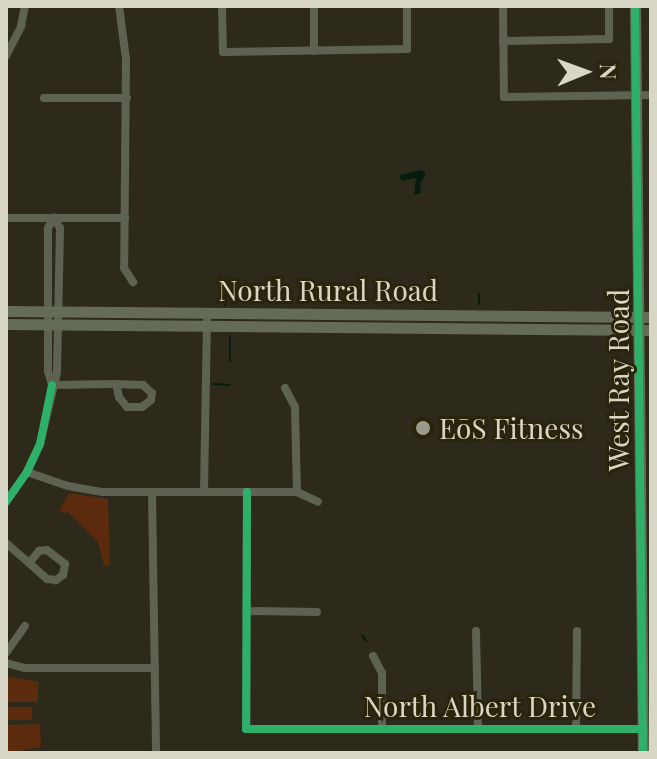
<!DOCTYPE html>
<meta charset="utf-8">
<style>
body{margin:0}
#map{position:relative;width:657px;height:759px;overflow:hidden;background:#2d2a1c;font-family:"Playfair Display",serif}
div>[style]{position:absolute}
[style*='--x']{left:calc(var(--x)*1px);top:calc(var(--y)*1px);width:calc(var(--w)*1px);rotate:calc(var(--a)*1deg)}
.green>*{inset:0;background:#5c2b0d;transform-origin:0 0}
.water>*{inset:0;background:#081c0e}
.stream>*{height:2px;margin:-1px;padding:0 1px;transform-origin:1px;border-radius:1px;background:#081c0e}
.minor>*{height:8px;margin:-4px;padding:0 4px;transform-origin:4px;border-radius:4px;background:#5d6252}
.major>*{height:11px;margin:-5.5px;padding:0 5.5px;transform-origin:5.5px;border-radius:5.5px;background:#646b56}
.cycleway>*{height:8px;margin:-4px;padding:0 4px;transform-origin:4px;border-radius:4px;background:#2db169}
.dots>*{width:22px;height:22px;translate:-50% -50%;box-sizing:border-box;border:4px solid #2a250a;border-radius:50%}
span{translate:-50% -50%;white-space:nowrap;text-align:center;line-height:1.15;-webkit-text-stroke:6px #2a250a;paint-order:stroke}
.street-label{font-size:28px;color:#d8d6c6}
.poi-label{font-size:28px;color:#d8d6c6}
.left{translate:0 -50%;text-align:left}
.frame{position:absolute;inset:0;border:8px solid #d8d6c6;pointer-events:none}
.north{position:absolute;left:545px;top:32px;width:80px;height:80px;-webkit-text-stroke:6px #2a250a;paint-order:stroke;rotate:89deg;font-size:22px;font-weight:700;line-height:32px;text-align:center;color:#d8d6c6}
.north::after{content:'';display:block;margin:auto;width:28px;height:36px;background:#d8d6c6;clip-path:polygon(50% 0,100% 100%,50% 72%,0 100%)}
</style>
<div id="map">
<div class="green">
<i style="clip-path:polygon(69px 493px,108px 499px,110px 566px,104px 565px,98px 542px,67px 511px,64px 514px,59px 510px)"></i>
<i style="clip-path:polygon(6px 676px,38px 682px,38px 702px,6px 702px)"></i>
<i style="left:32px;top:707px;width:13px;height:26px;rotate:90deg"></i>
<i style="clip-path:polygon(40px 724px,41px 747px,6px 753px,6px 725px)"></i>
</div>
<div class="water">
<i style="clip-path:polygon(422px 170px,426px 174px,420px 184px,421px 193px,414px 195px,416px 178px,402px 181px,399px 175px)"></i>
</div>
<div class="stream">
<i style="--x:479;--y:304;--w:10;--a:-90"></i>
<i style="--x:225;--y:305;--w:11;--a:-90"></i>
<i style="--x:230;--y:361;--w:25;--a:-90"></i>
<i style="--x:213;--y:384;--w:17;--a:3"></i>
<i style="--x:617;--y:398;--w:10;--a:0"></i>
<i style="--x:362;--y:635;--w:7;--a:56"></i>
</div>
<div class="minor">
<i style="--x:119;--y:6;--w:53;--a:82.5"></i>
<i style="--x:126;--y:59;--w:209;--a:90.5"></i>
<i style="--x:124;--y:268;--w:17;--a:57"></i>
<i style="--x:222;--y:6;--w:46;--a:88.8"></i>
<i style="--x:223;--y:52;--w:184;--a:-0.9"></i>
<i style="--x:407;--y:49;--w:43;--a:-90"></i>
<i style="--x:314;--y:6;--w:45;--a:90"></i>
<i style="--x:503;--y:6;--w:91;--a:89.4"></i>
<i style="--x:504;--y:97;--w:147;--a:-0.8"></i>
<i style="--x:503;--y:41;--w:106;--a:-1.1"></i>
<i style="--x:609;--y:39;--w:33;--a:-90"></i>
<i style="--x:6;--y:56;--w:34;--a:-63"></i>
<i style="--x:21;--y:26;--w:20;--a:-79"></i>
<i style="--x:44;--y:98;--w:83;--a:0"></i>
<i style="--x:6;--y:218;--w:119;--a:0"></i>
<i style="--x:52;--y:385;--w:15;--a:-106"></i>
<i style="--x:48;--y:371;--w:143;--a:-90"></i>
<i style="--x:48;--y:228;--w:12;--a:-59"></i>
<i style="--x:52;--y:385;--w:64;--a:-0.9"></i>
<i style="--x:116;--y:384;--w:27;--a:2"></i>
<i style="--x:143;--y:385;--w:12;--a:42"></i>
<i style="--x:152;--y:393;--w:7;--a:98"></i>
<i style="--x:151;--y:400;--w:11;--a:142"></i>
<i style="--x:142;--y:407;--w:15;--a:180"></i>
<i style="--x:127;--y:407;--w:13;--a:-129"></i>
<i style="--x:119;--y:397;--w:13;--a:-103"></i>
<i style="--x:285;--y:388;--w:21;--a:62"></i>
<i style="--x:295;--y:407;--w:85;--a:88.7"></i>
<i style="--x:27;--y:472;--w:43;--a:18.9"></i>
<i style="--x:68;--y:486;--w:35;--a:10"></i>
<i style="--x:102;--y:492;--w:195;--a:0"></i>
<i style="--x:297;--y:492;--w:23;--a:25"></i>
<i style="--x:204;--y:491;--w:178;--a:-89"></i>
<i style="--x:247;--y:492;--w:237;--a:90.2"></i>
<i style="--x:246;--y:729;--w:397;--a:0"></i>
<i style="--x:152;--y:493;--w:260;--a:89.1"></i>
<i style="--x:6;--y:502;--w:37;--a:-55"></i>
<i style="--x:27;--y:472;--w:31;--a:-65"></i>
<i style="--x:40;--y:444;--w:74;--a:-76.7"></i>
<i style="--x:57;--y:372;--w:144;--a:-88.8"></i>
<i style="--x:60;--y:228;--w:12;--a:-121"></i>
<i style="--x:6;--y:543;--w:30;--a:41"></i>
<i style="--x:47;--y:550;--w:23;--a:38"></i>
<i style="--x:65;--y:564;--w:11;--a:100"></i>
<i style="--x:63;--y:575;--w:9;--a:144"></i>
<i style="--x:56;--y:580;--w:9;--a:-174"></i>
<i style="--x:47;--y:579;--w:24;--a:-138"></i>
<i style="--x:29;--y:563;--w:16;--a:-50"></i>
<i style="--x:39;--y:551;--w:8;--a:-7"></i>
<i style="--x:246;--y:611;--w:71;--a:0.8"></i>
<i style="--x:476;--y:631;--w:96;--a:88.8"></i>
<i style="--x:6;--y:653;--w:33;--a:-55"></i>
<i style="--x:373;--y:656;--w:19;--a:62"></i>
<i style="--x:382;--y:673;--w:55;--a:90"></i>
<i style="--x:6;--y:663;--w:20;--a:15"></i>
<i style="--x:25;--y:668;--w:130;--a:0"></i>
<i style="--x:576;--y:728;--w:97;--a:-89.4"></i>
</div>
<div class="major">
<i style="--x:635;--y:6;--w:747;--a:89.39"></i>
<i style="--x:6;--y:311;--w:645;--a:0.53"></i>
<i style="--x:6;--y:324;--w:645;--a:0.53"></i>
</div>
<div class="cycleway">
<i style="--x:635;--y:6;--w:747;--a:89.39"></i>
<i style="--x:247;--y:492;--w:237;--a:90.2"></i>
<i style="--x:246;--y:729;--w:397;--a:0"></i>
<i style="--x:6;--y:502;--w:37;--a:-55"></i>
<i style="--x:27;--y:472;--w:31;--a:-65"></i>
<i style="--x:40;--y:444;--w:60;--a:-78.5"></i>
</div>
<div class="dots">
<i style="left:423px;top:428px;background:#9c9a8a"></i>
</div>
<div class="street-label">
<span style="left:328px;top:290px">North Rural Road</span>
<span style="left:618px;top:380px;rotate:-90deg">West Ray Road</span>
<span style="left:480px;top:706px">North Albert Drive</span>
</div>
<div class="poi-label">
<span class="left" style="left:439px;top:428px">EōS Fitness</span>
</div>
<div class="frame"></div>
<div class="north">N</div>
</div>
